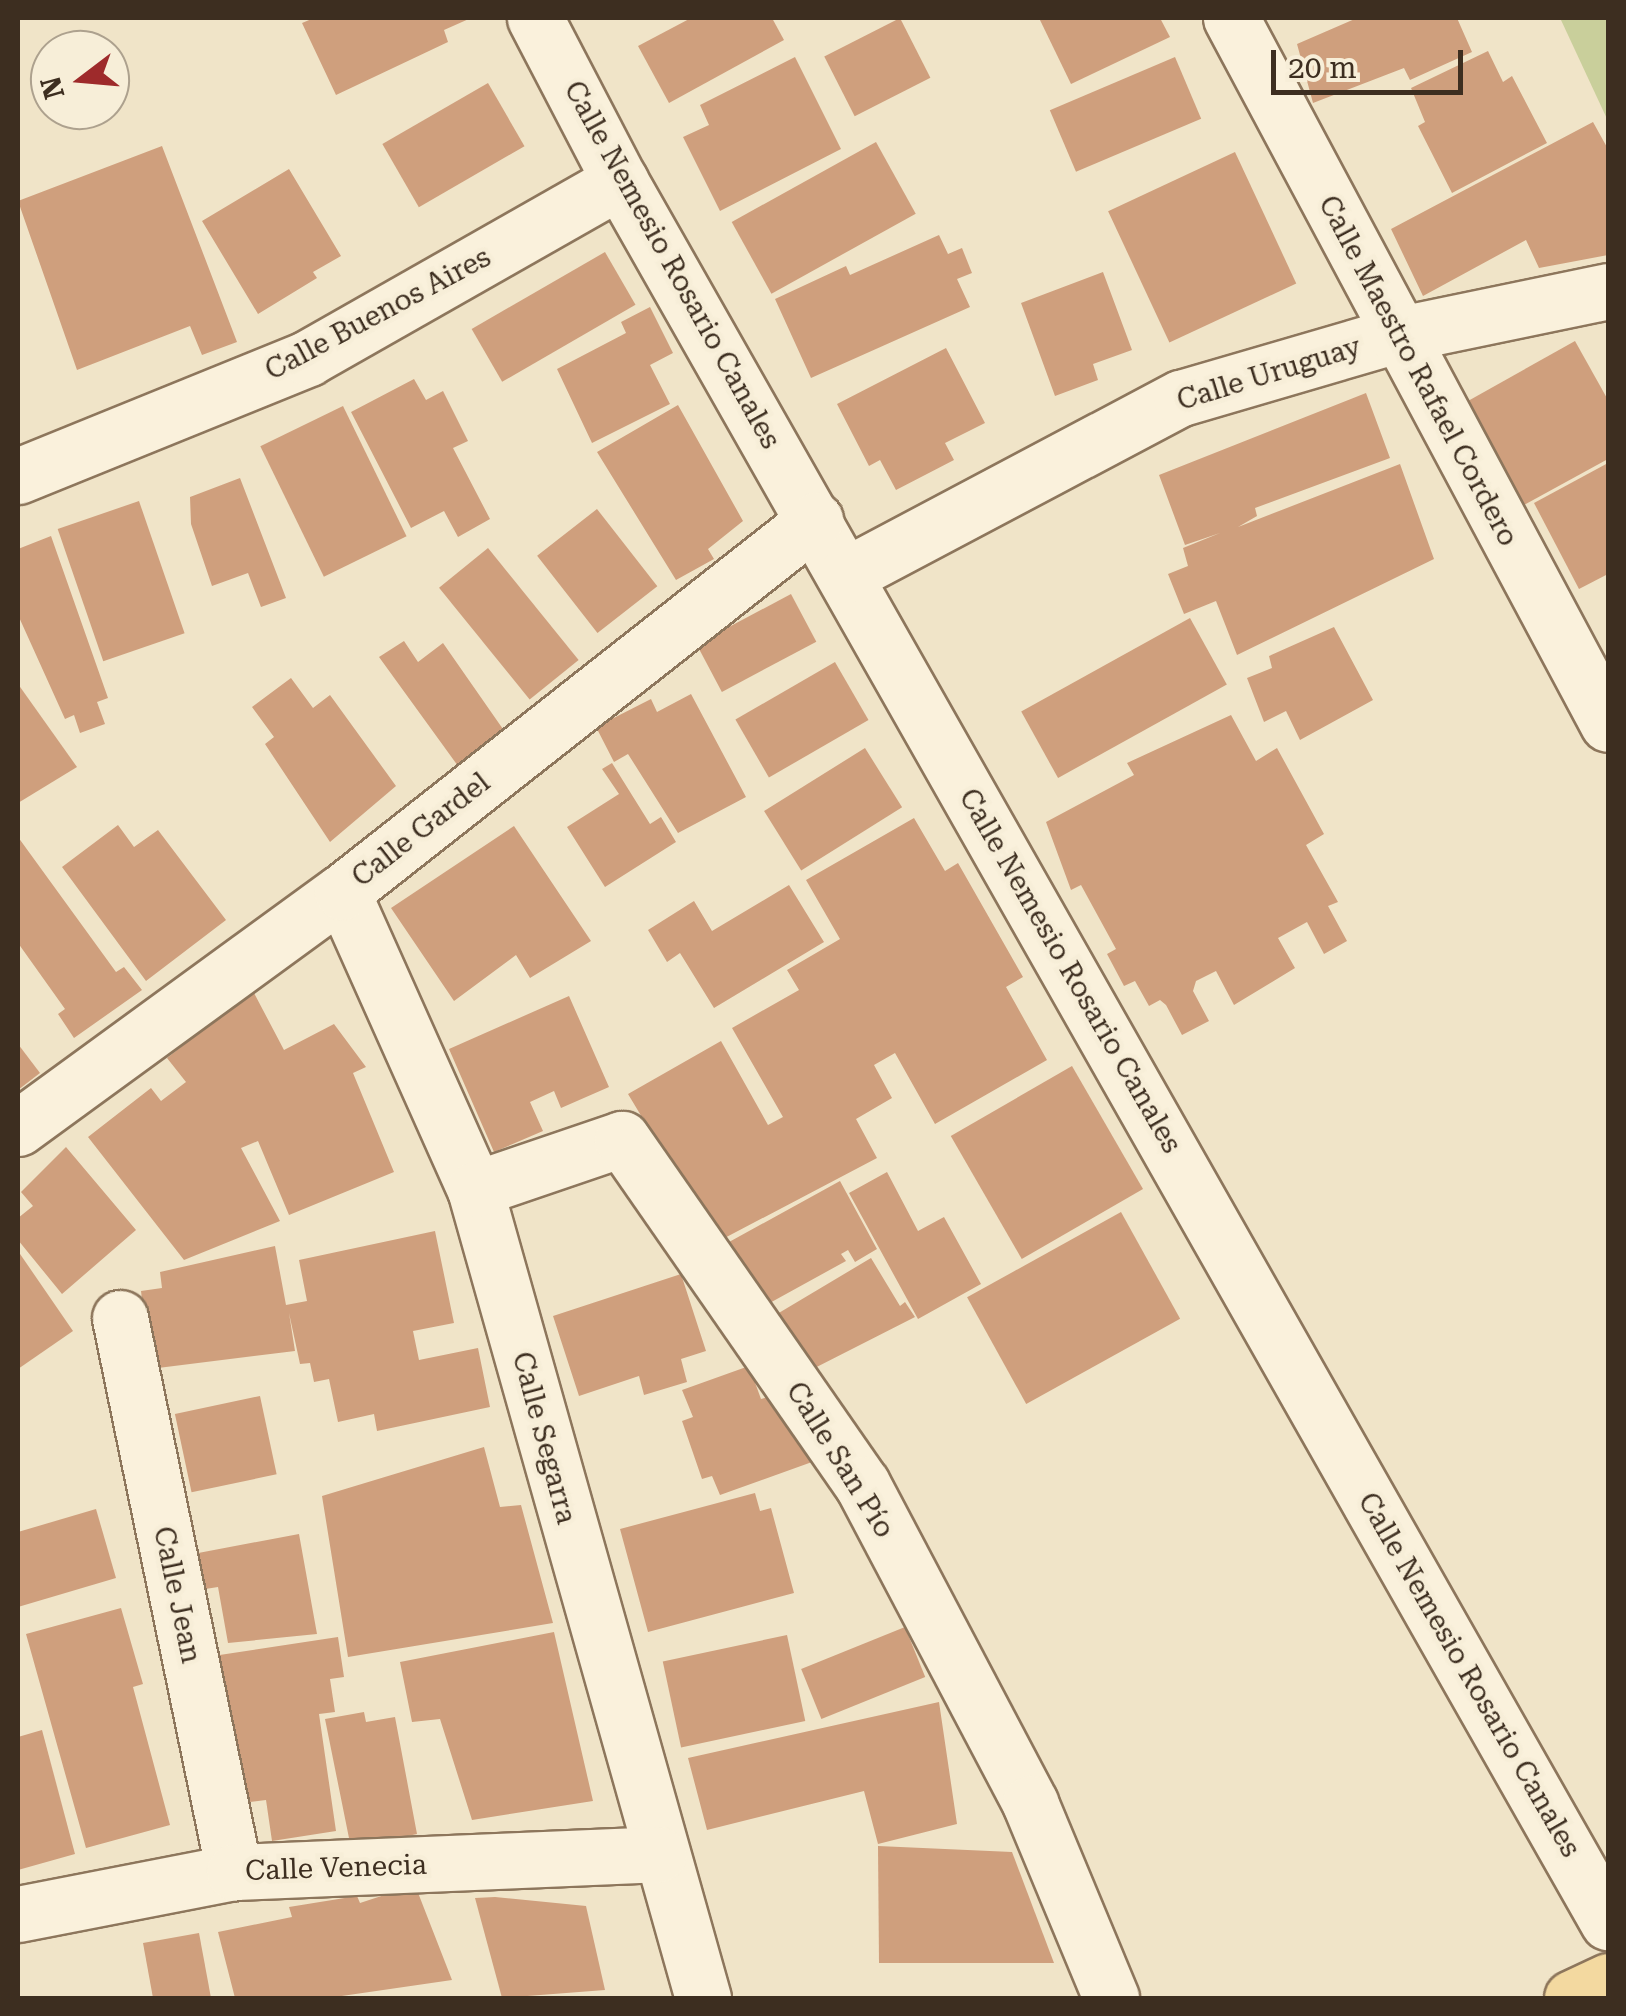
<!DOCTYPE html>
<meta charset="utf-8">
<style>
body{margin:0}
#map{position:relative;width:1626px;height:2016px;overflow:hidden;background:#f0e4c8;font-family:"Roboto Serif",serif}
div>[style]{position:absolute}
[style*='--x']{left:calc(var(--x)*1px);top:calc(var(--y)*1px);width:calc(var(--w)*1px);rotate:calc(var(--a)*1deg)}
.green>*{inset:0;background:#c9cf9b}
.building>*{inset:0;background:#cf9f7d;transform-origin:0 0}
.roads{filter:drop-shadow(2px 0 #8d765c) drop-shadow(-2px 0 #8d765c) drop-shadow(0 2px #8d765c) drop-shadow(0 -2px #8d765c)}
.minor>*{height:55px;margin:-27.5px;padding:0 27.5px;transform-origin:27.5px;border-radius:27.5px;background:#faf1dc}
.primary>*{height:55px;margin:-27.5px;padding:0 27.5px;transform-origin:27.5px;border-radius:27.5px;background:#f3d9a0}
span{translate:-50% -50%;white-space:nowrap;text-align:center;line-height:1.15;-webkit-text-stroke:9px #f7eed8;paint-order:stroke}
.street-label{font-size:28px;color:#3d2e20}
.frame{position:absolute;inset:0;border:20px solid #3d2e20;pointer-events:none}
.north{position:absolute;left:30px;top:30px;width:100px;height:100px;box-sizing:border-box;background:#f7eed8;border:2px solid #ada18e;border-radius:50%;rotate:254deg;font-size:28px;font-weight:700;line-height:40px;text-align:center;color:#3d2e20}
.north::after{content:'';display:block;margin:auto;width:35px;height:45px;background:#9e2a2b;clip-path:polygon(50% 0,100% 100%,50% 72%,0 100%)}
.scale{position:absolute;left:1271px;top:50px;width:192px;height:45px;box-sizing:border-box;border:5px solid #3d2e20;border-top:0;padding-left:12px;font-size:30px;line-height:35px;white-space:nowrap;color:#3d2e20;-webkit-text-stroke:8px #f7eed8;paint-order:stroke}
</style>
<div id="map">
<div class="green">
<i style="clip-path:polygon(1566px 18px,1608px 18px,1608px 121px,1561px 20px)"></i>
</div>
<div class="building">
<i style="clip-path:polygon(314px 18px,471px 18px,444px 30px,448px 42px,336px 95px,302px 23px)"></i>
<i style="clip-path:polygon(691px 18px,772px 18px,784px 40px,669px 103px,638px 46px)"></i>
<i style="left:900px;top:18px;width:67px;height:85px;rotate:63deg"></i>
<i style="clip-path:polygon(1039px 18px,1160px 18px,1170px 37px,1071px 84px)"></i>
<i style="clip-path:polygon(1357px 18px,1457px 18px,1472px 52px,1410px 80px,1404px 68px,1313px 103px,1297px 44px)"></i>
<i style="clip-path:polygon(1488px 51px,1503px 82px,1512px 76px,1547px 143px,1452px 193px,1418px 126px,1425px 122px,1411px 88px)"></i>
<i style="clip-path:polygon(795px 57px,841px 149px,720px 211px,683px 137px,709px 125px,700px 105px)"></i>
<i style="left:1175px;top:57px;width:67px;height:136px;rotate:67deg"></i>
<i style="left:488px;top:83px;width:73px;height:122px;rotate:60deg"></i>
<i style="clip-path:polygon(1593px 122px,1608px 149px,1608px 255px,1539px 268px,1526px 240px,1423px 296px,1391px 229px)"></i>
<i style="left:876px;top:142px;width:82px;height:165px;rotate:61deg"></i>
<i style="clip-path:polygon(162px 146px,237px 342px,202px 355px,190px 326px,77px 370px,18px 201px)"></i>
<i style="left:1235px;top:152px;width:145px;height:140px;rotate:65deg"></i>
<i style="clip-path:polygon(289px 169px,341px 256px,313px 272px,317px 278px,258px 314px,202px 221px)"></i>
<i style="clip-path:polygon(939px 235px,948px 254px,962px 248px,972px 273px,957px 279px,970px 307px,811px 378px,775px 299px,846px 266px,850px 275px)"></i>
<i style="left:605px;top:252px;width:61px;height:154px;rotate:60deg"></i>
<i style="clip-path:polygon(1103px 272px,1132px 350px,1093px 364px,1098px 380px,1055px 396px,1021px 303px)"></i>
<i style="clip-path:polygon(650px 307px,673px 353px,650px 365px,670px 404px,592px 443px,557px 369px,626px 333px,621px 322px)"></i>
<i style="clip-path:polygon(1575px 341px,1608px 400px,1608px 459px,1522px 506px,1468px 401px)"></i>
<i style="clip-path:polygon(946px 348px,985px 423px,945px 443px,954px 460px,896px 490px,880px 460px,869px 466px,837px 404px)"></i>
<i style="clip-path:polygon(414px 379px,426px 400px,443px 391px,468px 441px,453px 448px,490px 519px,458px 537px,444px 511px,411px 528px,351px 412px)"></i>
<i style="clip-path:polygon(1366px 393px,1390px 458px,1255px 508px,1257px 516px,1238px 527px,1400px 464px,1434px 559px,1237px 655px,1216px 601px,1184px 614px,1168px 574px,1188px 566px,1183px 548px,1220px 533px,1185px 545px,1159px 475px)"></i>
<i style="clip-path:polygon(678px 405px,743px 521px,708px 549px,714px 559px,676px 580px,597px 452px)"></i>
<i style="left:343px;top:406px;width:145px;height:92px;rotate:64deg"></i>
<i style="clip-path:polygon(1608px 463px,1608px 574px,1579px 589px,1534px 503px)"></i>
<i style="clip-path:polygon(240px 478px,286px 598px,261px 607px,248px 573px,212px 586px,191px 524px,190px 497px)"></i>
<i style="left:139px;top:501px;width:140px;height:86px;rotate:71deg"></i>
<i style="left:597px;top:509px;width:98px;height:76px;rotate:52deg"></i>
<i style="clip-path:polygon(51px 536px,108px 698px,97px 702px,105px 724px,80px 733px,74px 715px,65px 719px,18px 615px,18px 549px)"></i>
<i style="left:488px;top:548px;width:144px;height:63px;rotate:51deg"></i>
<i style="left:791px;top:594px;width:54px;height:107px;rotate:62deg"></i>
<i style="left:1190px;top:618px;width:76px;height:193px;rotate:61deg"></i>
<i style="clip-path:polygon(1334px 627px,1373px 700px,1300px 740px,1286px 711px,1264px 722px,1247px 678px,1272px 668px,1269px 656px)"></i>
<i style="clip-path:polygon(404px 641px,418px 662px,443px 643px,505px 732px,458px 766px,379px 657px)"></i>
<i style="left:835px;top:662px;width:67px;height:115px;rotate:60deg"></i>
<i style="clip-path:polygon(291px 678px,313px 708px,330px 695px,396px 786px,330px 842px,265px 744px,274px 737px,252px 707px)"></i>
<i style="clip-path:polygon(18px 684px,77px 767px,18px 803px)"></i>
<i style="clip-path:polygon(691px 694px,746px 797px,678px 833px,628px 754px,614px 762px,596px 727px,651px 699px,657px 712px)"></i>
<i style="clip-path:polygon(1231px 715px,1256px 761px,1277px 748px,1324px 834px,1306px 845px,1338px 902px,1328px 906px,1347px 941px,1324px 954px,1307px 922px,1278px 938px,1295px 968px,1234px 1005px,1216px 971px,1196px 981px,1193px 991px,1209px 1021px,1182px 1035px,1166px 1005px,1160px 1000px,1149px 1006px,1135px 981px,1124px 986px,1107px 954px,1116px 949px,1081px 885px,1071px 890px,1046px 822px,1134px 775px,1127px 763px)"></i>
<i style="left:865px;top:748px;width:70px;height:119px;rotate:58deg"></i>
<i style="clip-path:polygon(612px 763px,650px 824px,661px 817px,676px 842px,605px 887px,567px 827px,619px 794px,602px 769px)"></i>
<i style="clip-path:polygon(914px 818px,945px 871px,958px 863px,1023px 977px,1006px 987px,1047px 1060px,935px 1124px,895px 1053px,874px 1065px,892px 1098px,856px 1119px,877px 1158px,717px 1242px,628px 1094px,721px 1041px,768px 1125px,783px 1117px,732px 1028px,799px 990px,787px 970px,840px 939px,806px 880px)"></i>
<i style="clip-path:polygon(118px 825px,134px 847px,158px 830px,226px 920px,146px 981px,62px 867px)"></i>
<i style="clip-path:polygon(514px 826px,591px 941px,530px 978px,516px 955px,454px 1001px,391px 908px)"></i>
<i style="clip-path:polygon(18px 837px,116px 972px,124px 967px,142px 990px,74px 1038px,58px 1014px,65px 1009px,18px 943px)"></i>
<i style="clip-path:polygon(789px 885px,824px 942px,714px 1008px,680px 953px,667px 962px,648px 930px,694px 901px,712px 931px)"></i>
<i style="clip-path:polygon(253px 991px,284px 1050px,334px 1024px,366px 1067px,353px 1073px,394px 1172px,289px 1215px,258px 1141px,241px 1148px,280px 1221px,184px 1260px,88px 1137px,151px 1088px,161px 1101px,186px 1082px,167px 1058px)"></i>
<i style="clip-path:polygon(569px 996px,609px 1087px,561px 1108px,554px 1091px,530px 1102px,543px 1131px,494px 1152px,449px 1049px)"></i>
<i style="clip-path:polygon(18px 1044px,40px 1073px,18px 1090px)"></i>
<i style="left:1072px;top:1066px;width:142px;height:140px;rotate:60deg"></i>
<i style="clip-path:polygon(66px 1147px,136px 1230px,62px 1294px,18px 1240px,18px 1218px,33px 1206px,21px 1192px)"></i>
<i style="clip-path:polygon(887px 1172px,918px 1231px,944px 1217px,981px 1284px,918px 1319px,849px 1193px)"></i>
<i style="clip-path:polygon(840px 1181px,877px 1249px,855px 1262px,848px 1250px,841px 1254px,846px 1261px,755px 1311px,720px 1247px)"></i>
<i style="left:1121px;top:1212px;width:122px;height:176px;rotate:61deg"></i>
<i style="clip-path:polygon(435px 1231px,454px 1323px,413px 1331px,419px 1360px,478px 1348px,490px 1407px,377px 1431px,374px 1414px,338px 1422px,329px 1379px,314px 1382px,310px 1363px,300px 1364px,289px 1313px,295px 1351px,150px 1369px,141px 1291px,162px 1288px,160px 1272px,275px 1246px,286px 1305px,307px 1301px,299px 1260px)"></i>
<i style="clip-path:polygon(18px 1251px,73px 1331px,18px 1369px)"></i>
<i style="clip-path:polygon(871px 1258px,900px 1306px,905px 1302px,915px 1317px,795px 1378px,762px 1323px)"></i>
<i style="clip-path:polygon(681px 1274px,706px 1351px,681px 1359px,687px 1382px,644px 1395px,639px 1376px,579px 1396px,553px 1316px)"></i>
<i style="clip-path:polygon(749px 1366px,761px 1399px,768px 1397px,812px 1462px,720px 1495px,712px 1476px,702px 1479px,682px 1421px,693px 1417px,682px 1390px)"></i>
<i style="left:260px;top:1396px;width:80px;height:87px;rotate:78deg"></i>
<i style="clip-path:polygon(484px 1447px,500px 1507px,521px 1505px,553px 1623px,348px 1657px,322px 1496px)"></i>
<i style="clip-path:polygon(755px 1493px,760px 1511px,771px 1508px,794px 1593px,648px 1632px,620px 1529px)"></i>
<i style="clip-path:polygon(96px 1509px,116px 1578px,18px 1607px,18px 1532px)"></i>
<i style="clip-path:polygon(299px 1534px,317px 1634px,228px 1643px,218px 1587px,199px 1590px,193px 1554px)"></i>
<i style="clip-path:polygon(121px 1608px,143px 1684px,133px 1687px,170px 1825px,86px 1848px,26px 1634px)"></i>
<i style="left:905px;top:1627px;width:54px;height:112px;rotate:68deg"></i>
<i style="clip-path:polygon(554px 1632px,593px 1801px,472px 1820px,440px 1719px,412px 1722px,400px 1662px)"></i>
<i style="left:787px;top:1635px;width:88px;height:127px;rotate:78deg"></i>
<i style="clip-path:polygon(338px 1637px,344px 1677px,330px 1679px,335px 1712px,319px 1714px,336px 1831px,272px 1841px,266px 1800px,234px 1804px,213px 1656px)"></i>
<i style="clip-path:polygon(939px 1702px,957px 1824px,878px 1844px,864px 1791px,707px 1830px,688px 1758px)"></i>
<i style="clip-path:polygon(364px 1712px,366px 1722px,395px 1717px,417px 1834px,351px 1848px,325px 1719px)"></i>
<i style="clip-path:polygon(42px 1730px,75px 1854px,18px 1870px,18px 1737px)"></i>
<i style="clip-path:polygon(878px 1846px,1012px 1852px,1054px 1963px,879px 1963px)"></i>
<i style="clip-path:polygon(415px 1885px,452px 1980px,328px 1998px,235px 1998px,218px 1932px,292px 1917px,289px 1907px,357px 1896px,360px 1903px)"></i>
<i style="clip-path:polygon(495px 1897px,586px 1906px,605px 1990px,502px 1998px,475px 1898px)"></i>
<i style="clip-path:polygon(199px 1933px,211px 1998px,153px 1998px,143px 1943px)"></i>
</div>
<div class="roads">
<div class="minor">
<i style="--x:535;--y:18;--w:184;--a:62.5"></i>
<i style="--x:620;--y:181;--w:2002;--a:60.43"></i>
<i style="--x:1231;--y:18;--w:800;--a:61.9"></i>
<i style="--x:18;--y:476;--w:313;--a:-22.1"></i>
<i style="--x:308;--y:358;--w:359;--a:-29.6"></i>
<i style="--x:846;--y:575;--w:379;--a:-27.9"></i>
<i style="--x:1181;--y:398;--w:224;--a:-16.3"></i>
<i style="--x:1396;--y:335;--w:217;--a:-11.7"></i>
<i style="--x:342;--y:892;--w:325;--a:65.9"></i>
<i style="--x:475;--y:1189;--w:841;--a:74.26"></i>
<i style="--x:18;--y:1128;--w:401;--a:-36.1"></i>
<i style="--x:342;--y:892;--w:602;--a:-38.18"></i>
<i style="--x:475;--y:1189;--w:155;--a:-18.8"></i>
<i style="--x:622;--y:1139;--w:420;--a:55.2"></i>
<i style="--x:862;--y:1484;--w:361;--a:62.2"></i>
<i style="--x:1030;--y:1803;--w:211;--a:67.4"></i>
<i style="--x:120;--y:1318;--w:566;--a:78.37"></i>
<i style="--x:18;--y:1914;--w:220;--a:-11"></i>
<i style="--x:234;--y:1872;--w:425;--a:-2.4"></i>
</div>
<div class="primary">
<i style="--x:1572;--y:1998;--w:40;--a:-25"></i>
</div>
</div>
<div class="street-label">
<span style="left:672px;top:265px;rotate:61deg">Calle Nemesio Rosario Canales</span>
<span style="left:378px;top:314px;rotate:-28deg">Calle Buenos Aires</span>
<span style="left:1418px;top:371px;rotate:62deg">Calle Maestro Rafael Cordero</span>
<span style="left:1269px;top:374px;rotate:-17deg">Calle Uruguay</span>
<span style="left:421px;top:830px;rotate:-38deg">Calle Gardel</span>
<span style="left:1070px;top:971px;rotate:60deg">Calle Nemesio Rosario Canales</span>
<span style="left:544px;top:1438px;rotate:75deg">Calle Segarra</span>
<span style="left:840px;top:1460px;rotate:58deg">Calle San Pío</span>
<span style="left:177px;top:1595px;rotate:78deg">Calle Jean</span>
<span style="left:1469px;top:1675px;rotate:60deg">Calle Nemesio Rosario Canales</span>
<span style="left:336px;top:1868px;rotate:-2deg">Calle Venecia</span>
</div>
<div class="frame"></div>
<div class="north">N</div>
<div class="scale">20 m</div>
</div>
